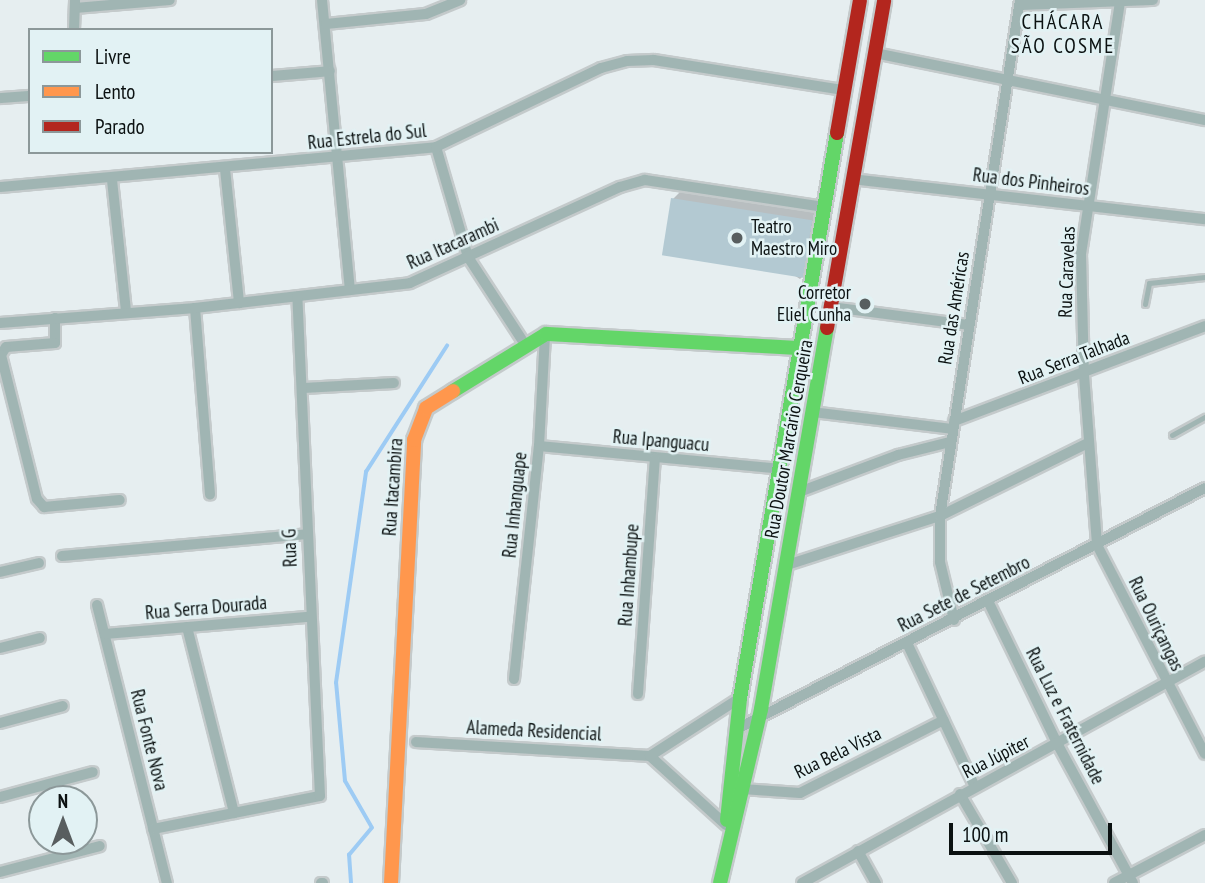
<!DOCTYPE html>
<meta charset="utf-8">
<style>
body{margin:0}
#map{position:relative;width:1205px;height:883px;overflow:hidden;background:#e6eef0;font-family:"PT Sans Narrow",sans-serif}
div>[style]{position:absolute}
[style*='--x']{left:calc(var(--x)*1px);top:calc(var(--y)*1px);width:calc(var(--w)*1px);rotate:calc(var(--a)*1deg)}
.shadow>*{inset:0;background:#0003}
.stream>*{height:3.5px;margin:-1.75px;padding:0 1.75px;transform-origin:1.75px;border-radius:1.75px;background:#9dcbf4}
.building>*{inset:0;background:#b3c9d2;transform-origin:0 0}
.roads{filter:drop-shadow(2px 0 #c4cacb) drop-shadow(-2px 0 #c4cacb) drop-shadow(0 2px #c4cacb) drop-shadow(0 -2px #c4cacb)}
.lane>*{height:5px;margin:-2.5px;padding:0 2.5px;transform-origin:2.5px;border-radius:2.5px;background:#a0b5b3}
.street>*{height:10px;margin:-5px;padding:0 5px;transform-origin:5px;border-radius:5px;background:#a0b5b3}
.fast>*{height:14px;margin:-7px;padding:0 7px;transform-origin:7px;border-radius:7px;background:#63d668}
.slow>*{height:14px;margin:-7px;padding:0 7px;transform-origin:7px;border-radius:7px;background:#ff974d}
.jam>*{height:14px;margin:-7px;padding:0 7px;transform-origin:7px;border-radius:7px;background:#b3261e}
.dots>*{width:19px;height:19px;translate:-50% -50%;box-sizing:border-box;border:4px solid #e2f2f4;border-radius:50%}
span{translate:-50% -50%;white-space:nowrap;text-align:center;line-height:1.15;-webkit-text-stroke:5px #e2f2f4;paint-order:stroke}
.street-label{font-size:19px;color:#0b1111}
.poi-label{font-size:19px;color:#0b1111}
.left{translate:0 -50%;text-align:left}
.right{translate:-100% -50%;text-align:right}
.neighbourhood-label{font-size:21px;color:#0b1111;letter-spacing:2px}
.legend{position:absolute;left:28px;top:28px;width:245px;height:126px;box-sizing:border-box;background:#e2f2f4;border:2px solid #8c9899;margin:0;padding:9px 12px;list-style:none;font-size:21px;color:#0b1111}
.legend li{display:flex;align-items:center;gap:14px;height:35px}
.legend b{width:35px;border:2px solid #8c9899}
.north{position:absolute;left:28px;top:785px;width:70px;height:70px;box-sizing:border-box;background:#e2f2f4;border:2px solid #8c9899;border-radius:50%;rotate:0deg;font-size:19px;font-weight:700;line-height:28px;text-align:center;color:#0b1111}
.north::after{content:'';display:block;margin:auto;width:24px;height:32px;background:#585e5f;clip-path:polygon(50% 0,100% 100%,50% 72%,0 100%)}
.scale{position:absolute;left:949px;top:823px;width:163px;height:32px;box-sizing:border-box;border:4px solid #0b1111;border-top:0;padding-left:9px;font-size:21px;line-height:24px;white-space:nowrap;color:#0b1111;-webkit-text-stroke:5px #e2f2f4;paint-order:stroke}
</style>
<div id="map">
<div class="shadow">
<i style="clip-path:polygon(683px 189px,821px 212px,810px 269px,800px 279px,673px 199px)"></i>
</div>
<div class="stream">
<i style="--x:351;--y:883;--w:28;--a:-94"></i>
<i style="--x:349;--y:855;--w:35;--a:-50"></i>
<i style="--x:372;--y:828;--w:54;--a:-119.9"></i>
<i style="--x:345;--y:781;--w:98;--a:-95.2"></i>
<i style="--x:336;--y:683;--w:213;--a:-81.9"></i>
<i style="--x:366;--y:472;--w:150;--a:-57.3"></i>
</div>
<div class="building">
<i style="left:671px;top:198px;width:143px;height:58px;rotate:9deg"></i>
</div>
<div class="roads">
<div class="lane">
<i style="--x:1145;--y:304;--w:21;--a:-79"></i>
<i style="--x:1149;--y:283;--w:56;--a:-6.1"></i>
<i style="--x:1172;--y:435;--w:38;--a:-29"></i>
</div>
<div class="street">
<i style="--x:322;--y:0;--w:290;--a:84.5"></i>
<i style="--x:1120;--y:2;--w:255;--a:98.8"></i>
<i style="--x:1081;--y:254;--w:121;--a:88.6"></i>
<i style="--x:1084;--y:375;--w:170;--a:85.6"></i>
<i style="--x:1097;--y:545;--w:235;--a:62.7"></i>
<i style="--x:1020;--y:5;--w:133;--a:-2.2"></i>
<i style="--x:75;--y:8;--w:95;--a:-4.8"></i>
<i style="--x:326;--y:24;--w:100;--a:-5.7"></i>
<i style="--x:426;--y:14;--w:37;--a:-22"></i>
<i style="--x:74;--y:30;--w:30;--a:-88"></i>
<i style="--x:875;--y:53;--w:337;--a:11.5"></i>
<i style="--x:271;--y:76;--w:59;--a:-4.8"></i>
<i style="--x:0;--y:98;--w:30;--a:-4"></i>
<i style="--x:436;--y:147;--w:115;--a:73.8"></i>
<i style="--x:468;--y:257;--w:106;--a:56.9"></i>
<i style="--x:225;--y:169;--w:135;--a:84"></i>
<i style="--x:852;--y:179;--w:355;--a:6.5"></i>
<i style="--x:112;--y:180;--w:132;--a:83.9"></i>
<i style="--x:0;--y:187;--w:438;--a:-5.2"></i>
<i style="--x:436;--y:147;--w:183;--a:-25.6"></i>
<i style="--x:601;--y:68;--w:27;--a:-15"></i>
<i style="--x:627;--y:61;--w:27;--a:-2"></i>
<i style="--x:654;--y:60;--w:192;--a:9"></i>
<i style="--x:832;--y:307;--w:138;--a:7.5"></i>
<i style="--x:195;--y:308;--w:187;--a:85.4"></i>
<i style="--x:55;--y:318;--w:25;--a:90"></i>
<i style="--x:55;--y:343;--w:49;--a:175.3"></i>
<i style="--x:6;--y:347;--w:9;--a:122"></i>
<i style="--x:1;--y:355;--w:148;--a:76"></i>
<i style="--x:37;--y:499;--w:11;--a:49"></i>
<i style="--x:44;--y:507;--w:76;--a:-5.3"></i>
<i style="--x:0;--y:323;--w:196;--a:-4.4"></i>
<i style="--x:195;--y:308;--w:216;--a:-6.6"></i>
<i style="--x:410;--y:283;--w:231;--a:-24.6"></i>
<i style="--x:620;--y:187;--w:26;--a:-16"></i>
<i style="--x:645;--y:180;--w:181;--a:8.6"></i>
<i style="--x:304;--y:388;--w:90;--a:-3.2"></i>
<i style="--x:812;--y:412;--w:142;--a:6.9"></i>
<i style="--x:954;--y:421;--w:268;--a:-20.7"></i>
<i style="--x:539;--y:446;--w:243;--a:5.4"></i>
<i style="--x:799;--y:492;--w:106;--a:-20.5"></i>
<i style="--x:898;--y:455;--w:54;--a:-14"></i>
<i style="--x:62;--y:556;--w:246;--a:-5.1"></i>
<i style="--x:787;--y:565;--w:161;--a:-17.8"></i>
<i style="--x:940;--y:516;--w:165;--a:-26.3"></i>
<i style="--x:0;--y:572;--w:40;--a:-13"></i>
<i style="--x:988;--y:601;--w:160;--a:64.1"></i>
<i style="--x:1058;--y:745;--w:157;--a:61.5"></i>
<i style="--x:97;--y:605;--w:287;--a:75.9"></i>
<i style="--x:954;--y:620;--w:60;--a:-103.6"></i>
<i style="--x:940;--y:562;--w:46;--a:-90"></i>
<i style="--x:940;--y:516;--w:522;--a:-81.19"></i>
<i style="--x:187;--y:627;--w:192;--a:75.8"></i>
<i style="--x:105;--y:634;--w:205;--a:-4.8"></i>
<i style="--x:907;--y:643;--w:159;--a:64.7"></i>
<i style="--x:0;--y:648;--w:41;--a:-14"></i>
<i style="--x:514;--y:679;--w:234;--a:-83.9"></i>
<i style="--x:539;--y:446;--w:112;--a:-86.9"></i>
<i style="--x:638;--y:694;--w:236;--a:-85.9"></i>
<i style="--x:0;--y:723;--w:65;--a:-15.1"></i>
<i style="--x:737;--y:729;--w:526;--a:-27.25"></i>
<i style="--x:416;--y:742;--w:234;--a:3.4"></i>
<i style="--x:742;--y:789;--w:58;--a:3.9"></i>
<i style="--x:800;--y:793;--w:161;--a:-26.9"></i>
<i style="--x:960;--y:794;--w:103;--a:59.7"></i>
<i style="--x:0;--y:797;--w:96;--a:-15"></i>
<i style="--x:726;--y:825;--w:103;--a:-137.8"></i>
<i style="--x:650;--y:756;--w:107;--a:-32.8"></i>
<i style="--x:153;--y:829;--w:170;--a:-11.2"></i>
<i style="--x:320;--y:796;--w:500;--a:-92.6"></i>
<i style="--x:858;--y:851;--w:37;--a:61"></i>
<i style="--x:0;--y:872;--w:103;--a:-14.6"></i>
<i style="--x:321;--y:883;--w:2;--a:0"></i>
<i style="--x:802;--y:883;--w:460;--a:-28.8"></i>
<i style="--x:1114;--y:883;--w:103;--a:-27.8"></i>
</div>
<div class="fast">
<i style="--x:453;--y:391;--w:109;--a:-31.5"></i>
<i style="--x:546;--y:334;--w:254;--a:3.2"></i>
<i style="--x:727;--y:820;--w:123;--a:-83.9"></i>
<i style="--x:740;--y:698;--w:573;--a:-80.26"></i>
<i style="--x:720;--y:883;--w:179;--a:-76.7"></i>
<i style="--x:761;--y:709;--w:387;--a:-80.2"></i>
</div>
<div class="slow">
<i style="--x:391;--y:883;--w:444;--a:-87"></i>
<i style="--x:414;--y:440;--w:34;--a:-69"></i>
<i style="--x:426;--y:408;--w:32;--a:-32"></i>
</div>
<div class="jam">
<i style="--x:837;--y:133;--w:135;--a:-80.2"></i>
<i style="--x:827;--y:328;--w:333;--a:-80.1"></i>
</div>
</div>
<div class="dots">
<i style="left:737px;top:238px;background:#585e5f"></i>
<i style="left:865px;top:304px;background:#585e5f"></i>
</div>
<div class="street-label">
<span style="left:367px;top:137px;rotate:-6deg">Rua Estrela do Sul</span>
<span style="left:1031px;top:182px;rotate:7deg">Rua dos Pinheiros</span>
<span style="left:453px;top:244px;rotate:-24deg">Rua Itacarambi</span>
<span style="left:1067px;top:272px;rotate:-88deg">Rua Caravelas</span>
<span style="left:954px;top:308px;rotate:-81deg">Rua das Américas</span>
<span style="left:1074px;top:358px;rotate:-21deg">Rua Serra Talhada</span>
<span style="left:789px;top:439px;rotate:-80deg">Rua Doutor Marcário Cerqueira</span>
<span style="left:661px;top:441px;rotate:5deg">Rua Ipanguacu</span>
<span style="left:393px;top:487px;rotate:-86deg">Rua Itacambira</span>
<span style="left:515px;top:505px;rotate:-84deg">Rua Inhanguape</span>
<span style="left:290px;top:548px;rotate:-92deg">Rua G</span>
<span style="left:629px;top:575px;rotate:-86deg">Rua Inhambupe</span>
<span style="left:964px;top:594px;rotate:-27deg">Rua Sete de Setembro</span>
<span style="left:206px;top:608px;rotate:-5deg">Rua Serra Dourada</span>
<span style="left:1156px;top:624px;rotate:64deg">Rua Ouriçangas</span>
<span style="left:1065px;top:716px;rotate:63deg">Rua Luz e Fraternidade</span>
<span style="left:534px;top:731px;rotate:3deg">Alameda Residencial</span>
<span style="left:149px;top:740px;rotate:76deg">Rua Fonte Nova</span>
<span style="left:838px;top:753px;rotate:-26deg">Rua Bela Vista</span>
<span style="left:996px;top:757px;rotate:-27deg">Rua Júpiter</span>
</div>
<div class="poi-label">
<span class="left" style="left:751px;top:238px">Teatro<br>Maestro Miro</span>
<span class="right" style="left:851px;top:304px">Corretor<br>Eliel Cunha</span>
</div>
<div class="neighbourhood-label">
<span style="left:1063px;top:34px">CHÁCARA<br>SÃO COSME</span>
</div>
<ul class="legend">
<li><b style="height:9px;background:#63d668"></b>Livre</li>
<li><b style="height:9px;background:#ff974d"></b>Lento</li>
<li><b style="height:9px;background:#b3261e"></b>Parado</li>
</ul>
<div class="north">N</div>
<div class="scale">100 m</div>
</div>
